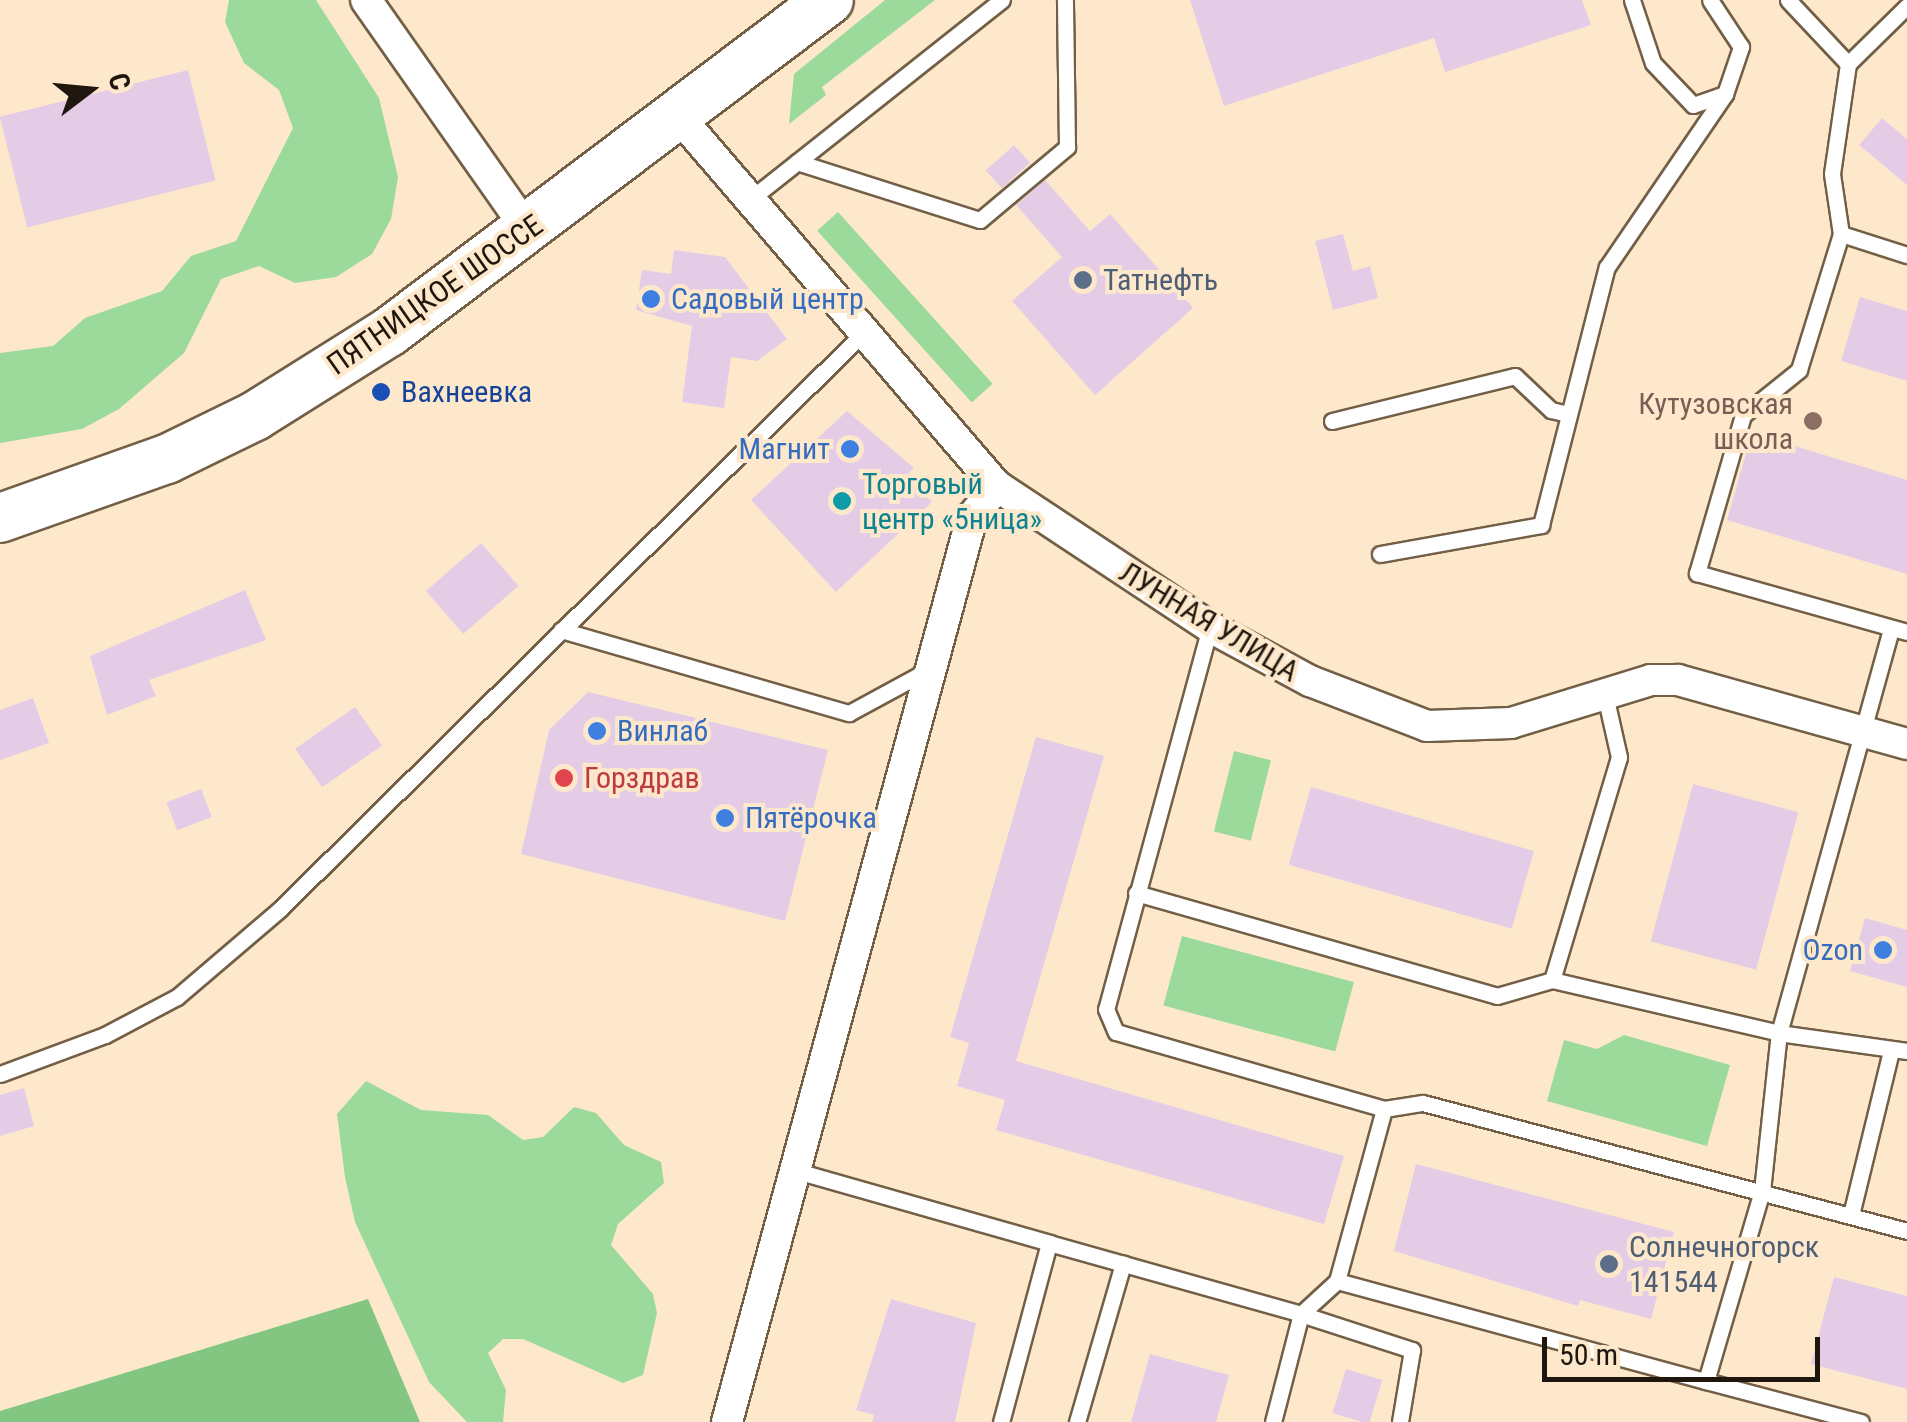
<!DOCTYPE html>
<meta charset="utf-8">
<style>
body{margin:0}
#map{position:relative;width:1907px;height:1422px;overflow:hidden;background:#fee8cc;font-family:"Roboto Condensed",sans-serif}
div>[style]{position:absolute}
[style*='--x']{left:calc(var(--x)*1px);top:calc(var(--y)*1px);width:calc(var(--w)*1px);rotate:calc(var(--a)*1deg)}
.green>*{inset:0;background:#9bda9a;transform-origin:0 0}
.forest>*{inset:0;background:#82c681}
.building>*{inset:0;background:#e4cce7;transform-origin:0 0}
.roads{filter:drop-shadow(2px 0 #725f46) drop-shadow(-2px 0 #725f46) drop-shadow(0 2px #725f46) drop-shadow(0 -2px #725f46)}
.service>*{height:15px;margin:-7.5px;padding:0 7.5px;transform-origin:7.5px;border-radius:7.5px;background:#fff}
.minor>*{height:30px;margin:-15px;padding:0 15px;transform-origin:15px;border-radius:15px;background:#fff}
.primary>*{height:48px;margin:-24px;padding:0 24px;transform-origin:24px;border-radius:24px;background:#fff}
.dots>*{width:28px;height:28px;translate:-50% -50%;box-sizing:border-box;border:5px solid #fee8cc;border-radius:50%}
span{translate:-50% -50%;white-space:nowrap;text-align:center;line-height:1.15;-webkit-text-stroke:8px #fee8cc;paint-order:stroke}
.service-label{font-size:30px;color:#4e5e75}
.left{translate:0 -50%;text-align:left}
.street-label{font-size:30px;color:#1f170d}
.shop-label{font-size:30px;color:#366cbe}
.right{translate:-100% -50%;text-align:right}
.transit-label{font-size:30px;color:#164399}
.education-label{font-size:30px;color:#785e54}
.culture-label{font-size:30px;color:#0d838f}
.health-label{font-size:30px;color:#be3a42}
.north{position:absolute;left:40px;top:40px;width:100px;height:100px;-webkit-text-stroke:8px #fee8cc;paint-order:stroke;rotate:74deg;font-size:28px;font-weight:700;line-height:40px;text-align:center;color:#1f170d}
.north::after{content:'';display:block;margin:auto;width:35px;height:45px;background:#1f170d;clip-path:polygon(50% 0,100% 100%,50% 72%,0 100%)}
.scale{position:absolute;left:1542px;top:1337px;width:278px;height:45px;box-sizing:border-box;border:5px solid #1f170d;border-top:0;padding-left:12px;font-size:30px;line-height:35px;white-space:nowrap;color:#1f170d;-webkit-text-stroke:8px #fee8cc;paint-order:stroke}
</style>
<div id="map">
<div class="green">
<i style="clip-path:polygon(229px 0,316px 0,379px 98px,398px 177px,391px 219px,372px 254px,336px 277px,295px 283px,259px 266px,221px 279px,184px 353px,119px 409px,82px 429px,0 443px,0 353px,53px 346px,85px 318px,162px 291px,191px 256px,236px 241px,293px 128px,279px 90px,244px 63px,225px 22px)"></i>
<i style="clip-path:polygon(885px 0,935px 0,822px 87px,826px 95px,789px 124px,794px 74px)"></i>
<i style="left:838px;top:212px;width:231px;height:28px;rotate:48deg"></i>
<i style="left:1234px;top:751px;width:38px;height:83px;rotate:14deg"></i>
<i style="left:1182px;top:936px;width:178px;height:72px;rotate:15deg"></i>
<i style="clip-path:polygon(1624px 1035px,1730px 1065px,1707px 1146px,1547px 1101px,1564px 1040px,1597px 1049px)"></i>
<i style="clip-path:polygon(366px 1081px,421px 1110px,488px 1115px,523px 1140px,543px 1137px,574px 1107px,596px 1113px,624px 1145px,661px 1162px,664px 1183px,618px 1224px,611px 1245px,653px 1294px,657px 1313px,643px 1375px,623px 1383px,523px 1339px,503px 1339px,488px 1353px,506px 1390px,503px 1422px,467px 1422px,429px 1382px,355px 1222px,345px 1177px,337px 1114px)"></i>
</div>
<div class="forest">
<i style="clip-path:polygon(368px 1299px,420px 1422px,0 1422px,0 1411px)"></i>
</div>
<div class="building">
<i style="clip-path:polygon(1190px 0,1582px 0,1591px 25px,1445px 72px,1434px 38px,1224px 106px)"></i>
<i style="left:188px;top:70px;width:114px;height:194px;rotate:76deg"></i>
<i style="clip-path:polygon(1882px 118px,1907px 139px,1907px 185px,1859px 145px)"></i>
<i style="left:1014px;top:145px;width:24px;height:38px;rotate:48deg"></i>
<i style="clip-path:polygon(1045px 180px,1090px 231px,1110px 214px,1193px 308px,1095px 395px,1012px 301px,1062px 257px,1016px 205px)"></i>
<i style="clip-path:polygon(1343px 234px,1353px 271px,1370px 266px,1378px 298px,1333px 310px,1315px 241px)"></i>
<i style="clip-path:polygon(674px 250px,725px 257px,787px 339px,757px 361px,731px 357px,724px 408px,682px 402px,692px 326px,636px 310px,642px 270px,671px 274px)"></i>
<i style="clip-path:polygon(1860px 297px,1907px 311px,1907px 381px,1841px 361px)"></i>
<i style="clip-path:polygon(847px 411px,914px 468px,907px 475px,932px 502px,836px 592px,751px 500px)"></i>
<i style="clip-path:polygon(1752px 433px,1907px 480px,1907px 574px,1727px 520px)"></i>
<i style="left:481px;top:543px;width:57px;height:73px;rotate:49deg"></i>
<i style="clip-path:polygon(245px 590px,266px 640px,149px 680px,156px 696px,107px 715px,90px 656px)"></i>
<i style="clip-path:polygon(588px 692px,828px 750px,785px 921px,521px 854px,549px 730px)"></i>
<i style="clip-path:polygon(33px 698px,49px 743px,0 760px,0 710px)"></i>
<i style="left:355px;top:707px;width:47px;height:73px;rotate:55deg"></i>
<i style="clip-path:polygon(1036px 737px,1104px 756px,1016px 1061px,1344px 1156px,1324px 1224px,996px 1130px,1005px 1100px,957px 1086px,969px 1043px,950px 1037px)"></i>
<i style="left:1693px;top:784px;width:109px;height:163px;rotate:15deg"></i>
<i style="left:1311px;top:787px;width:232px;height:81px;rotate:16deg"></i>
<i style="left:201px;top:789px;width:30px;height:37px;rotate:69deg"></i>
<i style="clip-path:polygon(1865px 918px,1907px 930px,1907px 987px,1850px 971px)"></i>
<i style="clip-path:polygon(24px 1088px,34px 1126px,0 1136px,0 1095px)"></i>
<i style="clip-path:polygon(1416px 1164px,1674px 1232px,1651px 1319px,1580px 1300px,1578px 1306px,1394px 1251px)"></i>
<i style="clip-path:polygon(1834px 1277px,1907px 1296px,1907px 1389px,1811px 1364px)"></i>
<i style="clip-path:polygon(891px 1299px,976px 1323px,955px 1422px,872px 1422px,874px 1415px,856px 1410px)"></i>
<i style="clip-path:polygon(1150px 1354px,1229px 1375px,1216px 1422px,1131px 1422px)"></i>
<i style="left:1346px;top:1369px;width:38px;height:46px;rotate:17deg"></i>
</div>
<div class="roads">
<div class="service">
<i style="--x:1632;--y:0;--w:66;--a:71.6"></i>
<i style="--x:1653;--y:63;--w:58;--a:46.4"></i>
<i style="--x:1693;--y:105;--w:34;--a:-19"></i>
<i style="--x:1725;--y:94;--w:50;--a:-71.2"></i>
<i style="--x:1741;--y:47;--w:56;--a:-123.4"></i>
<i style="--x:1788;--y:0;--w:88;--a:46.8"></i>
<i style="--x:1907;--y:6;--w:83;--a:135.5"></i>
<i style="--x:1848;--y:64;--w:111;--a:98.3"></i>
<i style="--x:1832;--y:174;--w:61;--a:81.5"></i>
<i style="--x:1841;--y:234;--w:142;--a:107.2"></i>
<i style="--x:1799;--y:370;--w:72;--a:141.2"></i>
<i style="--x:1743;--y:415;--w:165;--a:106.2"></i>
<i style="--x:1697;--y:573;--w:218;--a:15.7"></i>
<i style="--x:797;--y:162;--w:192;--a:17.6"></i>
<i style="--x:980;--y:220;--w:114;--a:-40"></i>
<i style="--x:1067;--y:147;--w:147;--a:-90.8"></i>
<i style="--x:748;--y:201;--w:324;--a:-38.4"></i>
<i style="--x:1841;--y:234;--w:69;--a:17.7"></i>
<i style="--x:1332;--y:421;--w:188;--a:-13.8"></i>
<i style="--x:1515;--y:376;--w:50;--a:43.4"></i>
<i style="--x:1551;--y:410;--w:17;--a:13"></i>
<i style="--x:1380;--y:554;--w:164;--a:-10.2"></i>
<i style="--x:1541;--y:525;--w:266;--a:-75.7"></i>
<i style="--x:1607;--y:267;--w:209;--a:-55.7"></i>
<i style="--x:1210;--y:627;--w:396;--a:105.2"></i>
<i style="--x:1106;--y:1009;--w:25;--a:67"></i>
<i style="--x:1116;--y:1032;--w:279;--a:16"></i>
<i style="--x:1384;--y:1109;--w:39;--a:-9"></i>
<i style="--x:1423;--y:1103;--w:501;--a:14.81"></i>
<i style="--x:561;--y:630;--w:300;--a:16.1"></i>
<i style="--x:849;--y:713;--w:92;--a:-28.5"></i>
<i style="--x:1605;--y:695;--w:64;--a:77.3"></i>
<i style="--x:1619;--y:757;--w:233;--a:106.7"></i>
<i style="--x:1552;--y:980;--w:233;--a:13.1"></i>
<i style="--x:1779;--y:1033;--w:420;--a:-74.5"></i>
<i style="--x:1136;--y:893;--w:375;--a:15.9"></i>
<i style="--x:1497;--y:996;--w:57;--a:-16.2"></i>
<i style="--x:0;--y:1074;--w:112;--a:-20.4"></i>
<i style="--x:105;--y:1035;--w:81;--a:-27.8"></i>
<i style="--x:177;--y:997;--w:135;--a:-40.5"></i>
<i style="--x:280;--y:909;--w:820;--a:-44.65"></i>
<i style="--x:797;--y:1171;--w:262;--a:15.9"></i>
<i style="--x:1049;--y:1243;--w:185;--a:105"></i>
<i style="--x:1851;--y:1215;--w:169;--a:-76.3"></i>
<i style="--x:1049;--y:1243;--w:262;--a:15.7"></i>
<i style="--x:1301;--y:1314;--w:49;--a:-42.5"></i>
<i style="--x:1337;--y:1281;--w:178;--a:-74.7"></i>
<i style="--x:1337;--y:1281;--w:382;--a:15.2"></i>
<i style="--x:1077;--y:1422;--w:165;--a:-73.8"></i>
<i style="--x:1273;--y:1422;--w:112;--a:-75.5"></i>
<i style="--x:1301;--y:1314;--w:117;--a:18"></i>
<i style="--x:1412;--y:1350;--w:73;--a:99.5"></i>
<i style="--x:1861;--y:1422;--w:160;--a:-165.2"></i>
<i style="--x:1706;--y:1381;--w:198;--a:-73.6"></i>
<i style="--x:1762;--y:1191;--w:159;--a:-83.9"></i>
<i style="--x:1779;--y:1033;--w:129;--a:8"></i>
</div>
<div class="minor">
<i style="--x:366;--y:0;--w:284;--a:54.9"></i>
<i style="--x:680;--y:118;--w:486;--a:49.3"></i>
<i style="--x:997;--y:486;--w:255;--a:33.5"></i>
<i style="--x:1210;--y:627;--w:114;--a:28.4"></i>
<i style="--x:1310;--y:681;--w:125;--a:21"></i>
<i style="--x:1427;--y:726;--w:84;--a:-2"></i>
<i style="--x:1511;--y:723;--w:146;--a:-17.1"></i>
<i style="--x:1651;--y:680;--w:27;--a:0"></i>
<i style="--x:1678;--y:680;--w:238;--a:15.6"></i>
<i style="--x:727;--y:1422;--w:938;--a:-74.85"></i>
<i style="--x:972;--y:517;--w:40;--a:-51"></i>
</div>
<div class="primary">
<i style="--x:0;--y:518;--w:177;--a:-19.5"></i>
<i style="--x:167;--y:459;--w:98;--a:-26"></i>
<i style="--x:255;--y:416;--w:158;--a:-32.1"></i>
<i style="--x:389;--y:332;--w:551;--a:-37.04"></i>
</div>
</div>
<div class="dots">
<i style="left:1083px;top:280px;background:#5c6f8a"></i>
<i style="left:651px;top:299px;background:#3f7fe0"></i>
<i style="left:381px;top:392px;background:#1a4fb4"></i>
<i style="left:1813px;top:421px;background:#8d6e63"></i>
<i style="left:850px;top:449px;background:#3f7fe0"></i>
<i style="left:842px;top:501px;background:#0f9aa8"></i>
<i style="left:597px;top:731px;background:#3f7fe0"></i>
<i style="left:564px;top:778px;background:#e0444e"></i>
<i style="left:725px;top:818px;background:#3f7fe0"></i>
<i style="left:1883px;top:950px;background:#3f7fe0"></i>
<i style="left:1609px;top:1264px;background:#5c6f8a"></i>
</div>
<div class="service-label">
<span class="left" style="left:1103px;top:280px">Татнефть</span>
<span class="left" style="left:1629px;top:1264px">Солнечногорск<br>141544</span>
</div>
<div class="street-label">
<span style="left:435px;top:295px;rotate:-35deg">ПЯТНИЦКОЕ ШОССЕ</span>
<span style="left:1209px;top:622px;rotate:31deg">ЛУННАЯ УЛИЦА</span>
</div>
<div class="shop-label">
<span class="left" style="left:671px;top:299px">Садовый центр</span>
<span class="right" style="left:830px;top:449px">Магнит</span>
<span class="left" style="left:617px;top:731px">Винлаб</span>
<span class="left" style="left:745px;top:818px">Пятёрочка</span>
<span class="right" style="left:1863px;top:950px">Ozon</span>
</div>
<div class="transit-label">
<span class="left" style="left:401px;top:392px">Вахнеевка</span>
</div>
<div class="education-label">
<span class="right" style="left:1793px;top:421px">Кутузовская<br>школа</span>
</div>
<div class="culture-label">
<span class="left" style="left:862px;top:501px">Торговый<br>центр «5ница»</span>
</div>
<div class="health-label">
<span class="left" style="left:584px;top:778px">Горздрав</span>
</div>
<div class="north">С</div>
<div class="scale">50 m</div>
</div>
